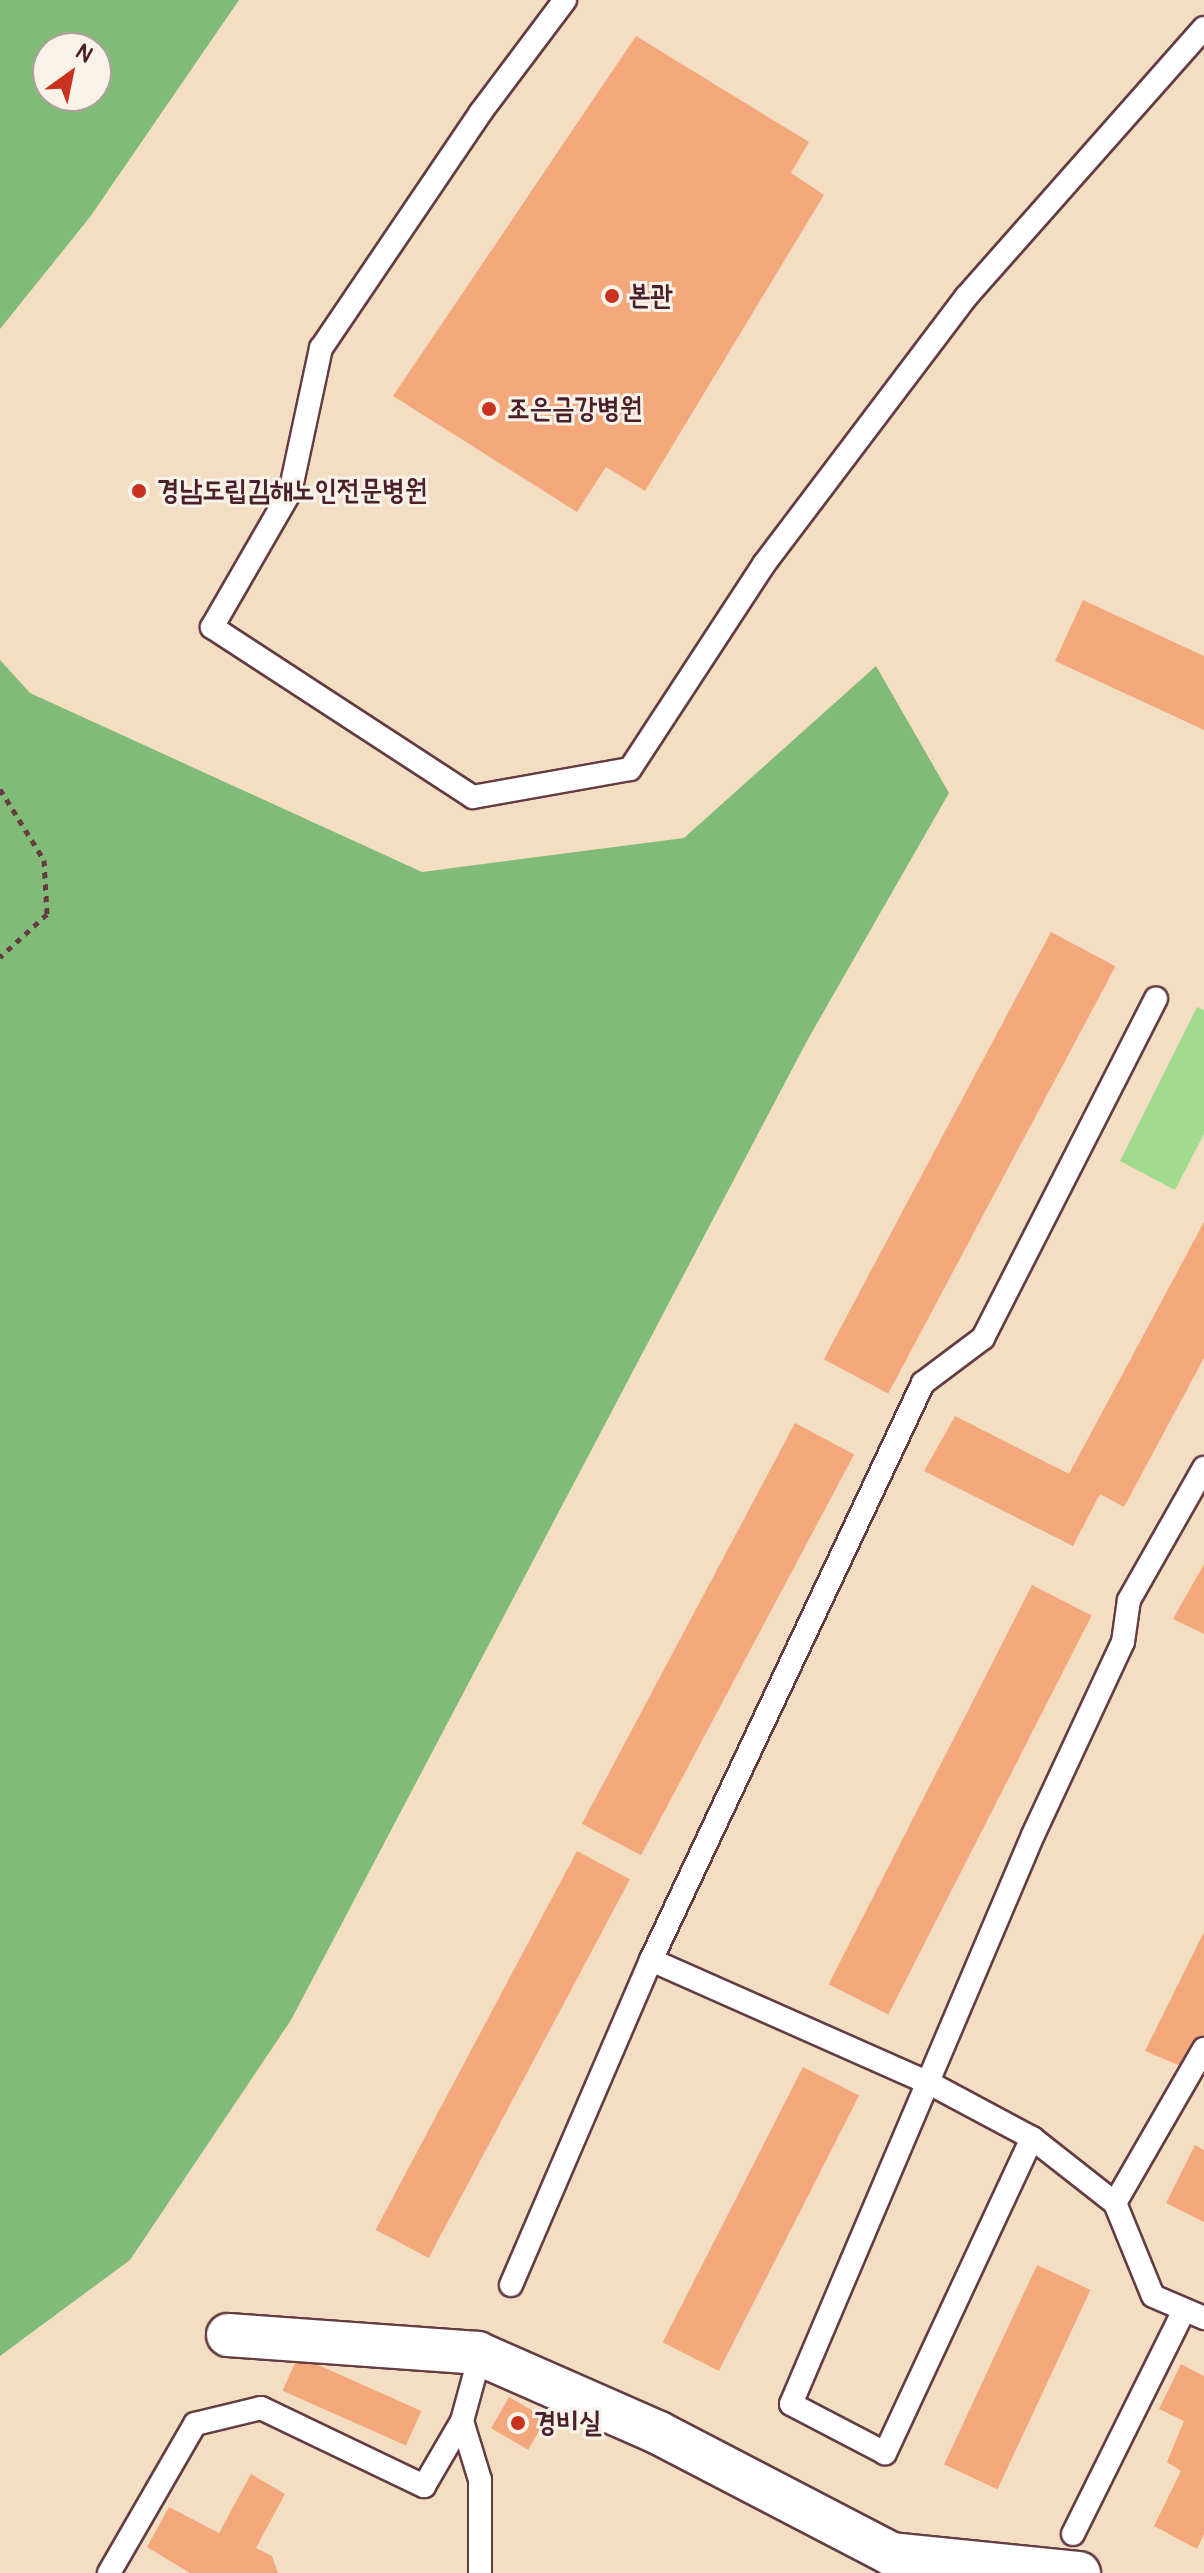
<!DOCTYPE html>
<meta charset="utf-8">
<style>
body{margin:0}
#map{position:relative;width:1204px;height:2573px;overflow:hidden;background:#f4dec3;font-family:Pangolin,"Poor Story",sans-serif}
div>[style]{position:absolute}
[style*='--x']{left:calc(var(--x)*1px);top:calc(var(--y)*1px);width:calc(var(--w)*1px);rotate:calc(var(--a)*1deg)}
.green>*{inset:0;background:#a1db8d}
.forest>*{inset:0;background:#80bb78}
.building>*{inset:0;background:#f3a87c;transform-origin:0 0}
.path>*{height:5px;margin-top:-2.5px;transform-origin:0;background:repeating-linear-gradient(90deg,#643c42 0 6px,transparent 0 12px)}
.roads{filter:drop-shadow(2px 0 #643c42) drop-shadow(-2px 0 #643c42) drop-shadow(0 2px #643c42) drop-shadow(0 -2px #643c42)}
.lane>*{height:22px;margin:-11px;padding:0 11px;transform-origin:11px;border-radius:11px;background:#fff}
.street>*{height:42px;margin:-21px;padding:0 21px;transform-origin:21px;border-radius:21px;background:#fff}
.dots>*{width:22px;height:22px;translate:-50% -50%;box-sizing:border-box;border:4px solid #f7f3e8;border-radius:50%}
span{translate:-50% -50%;white-space:nowrap;text-align:center;line-height:1.15;-webkit-text-stroke:6px #f7f3e8;paint-order:stroke}
.poi-label{font-size:28px;color:#4a1f2b;font-weight:700}
.left{translate:0 -50%;text-align:left}
.north{position:absolute;left:32px;top:32px;width:80px;height:80px;box-sizing:border-box;background:#f7f3e8;border:2px solid #b29e9c;border-radius:50%;rotate:33deg;font-size:22px;font-weight:700;line-height:32px;text-align:center;color:#4a1f2b}
.north::after{content:'';display:block;margin:auto;width:28px;height:36px;background:#c8321e;clip-path:polygon(50% 0,100% 100%,50% 72%,0 100%)}
</style>
<div id="map">
<div class="green">
<i style="clip-path:polygon(1197px 1007px,1204px 1010px,1204px 1134px,1175px 1190px,1120px 1161px)"></i>
</div>
<div class="forest">
<i style="clip-path:polygon(evenodd,0 0,239px 0,90px 217px,0 329px,0 0,96px 48px,96px 96px,48px 96px,48px 48px,96px 48px)"></i>
<i style="clip-path:polygon(0 660px,30px 693px,422px 872px,684px 838px,876px 666px,949px 793px,808px 1039px,291px 2020px,130px 2260px,0 2356px)"></i>
</div>
<div class="building">
<i style="clip-path:polygon(636px 36px,809px 142px,791px 173px,824px 195px,645px 491px,606px 467px,577px 512px,393px 396px)"></i>
<i style="clip-path:polygon(1083px 600px,1204px 656px,1204px 730px,1055px 661px)"></i>
<i style="left:1051px;top:932px;width:73px;height:484px;rotate:28deg"></i>
<i style="clip-path:polygon(1204px 1222px,1204px 1358px,1124px 1507px,1100px 1494px,1073px 1546px,924px 1471px,955px 1416px,1069px 1474px)"></i>
<i style="left:795px;top:1423px;width:67px;height:454px;rotate:28deg"></i>
<i style="clip-path:polygon(1204px 1564px,1204px 1634px,1173px 1619px)"></i>
<i style="left:1032px;top:1585px;width:67px;height:448px;rotate:27deg"></i>
<i style="left:577px;top:1851px;width:60px;height:429px;rotate:28deg"></i>
<i style="clip-path:polygon(1204px 1932px,1204px 2076px,1145px 2051px)"></i>
<i style="left:803px;top:2067px;width:63px;height:309px;rotate:27deg"></i>
<i style="clip-path:polygon(1195px 2145px,1204px 2150px,1204px 2222px,1166px 2203px)"></i>
<i style="left:1037px;top:2265px;width:59px;height:220px;rotate:25deg"></i>
<i style="left:298px;top:2356px;width:135px;height:38px;rotate:24deg"></i>
<i style="clip-path:polygon(1181px 2364px,1204px 2376px,1204px 2534px,1197px 2549px,1154px 2526px,1181px 2471px,1167px 2462px,1184px 2421px,1159px 2409px)"></i>
<i style="left:509px;top:2397px;width:43px;height:36px;rotate:30deg"></i>
<i style="clip-path:polygon(251px 2474px,285px 2494px,256px 2548px,272px 2556px,278px 2573px,190px 2573px,147px 2547px,169px 2507px,219px 2533px)"></i>
</div>
<div class="path">
<i style="--x:0;--y:789;--w:84;--a:58.2"></i>
<i style="--x:44;--y:860;--w:54;--a:86.8"></i>
<i style="--x:47;--y:914;--w:64;--a:137.5"></i>
</div>
<div class="roads">
<div class="lane">
<i style="--x:565;--y:0;--w:140;--a:126.9"></i>
<i style="--x:481;--y:112;--w:285;--a:124.1"></i>
<i style="--x:321;--y:348;--w:147;--a:102.1"></i>
<i style="--x:290;--y:492;--w:156;--a:120"></i>
<i style="--x:212;--y:627;--w:311;--a:33.1"></i>
<i style="--x:473;--y:797;--w:159;--a:-10.1"></i>
<i style="--x:630;--y:769;--w:245;--a:-56.8"></i>
<i style="--x:764;--y:564;--w:335;--a:-52.9"></i>
<i style="--x:966;--y:297;--w:359;--a:-48.5"></i>
<i style="--x:651;--y:1960;--w:306;--a:23.9"></i>
<i style="--x:931;--y:2084;--w:115;--a:28.1"></i>
<i style="--x:1032;--y:2138;--w:105;--a:38.1"></i>
<i style="--x:1115;--y:2203;--w:100;--a:67.8"></i>
<i style="--x:1153;--y:2296;--w:56;--a:23.3"></i>
<i style="--x:1032;--y:2138;--w:348;--a:115"></i>
<i style="--x:885;--y:2453;--w:106;--a:-152.5"></i>
<i style="--x:791;--y:2404;--w:618;--a:-66.96"></i>
<i style="--x:1033;--y:1835;--w:213;--a:-65"></i>
<i style="--x:1123;--y:1642;--w:42;--a:-81.9"></i>
<i style="--x:1129;--y:1600;--w:152;--a:-60.4"></i>
<i style="--x:1115;--y:2203;--w:178;--a:-60"></i>
<i style="--x:511;--y:2285;--w:354;--a:-66.7"></i>
<i style="--x:651;--y:1960;--w:638;--a:-64.76"></i>
<i style="--x:923;--y:1383;--w:75;--a:-36.9"></i>
<i style="--x:983;--y:1338;--w:381;--a:-63"></i>
<i style="--x:462;--y:2421;--w:62;--a:73"></i>
<i style="--x:480;--y:2480;--w:93;--a:90"></i>
<i style="--x:1073;--y:2534;--w:248;--a:-63.6"></i>
<i style="--x:109;--y:2573;--w:172;--a:-60"></i>
<i style="--x:195;--y:2424;--w:68;--a:-13.6"></i>
<i style="--x:261;--y:2408;--w:181;--a:25.6"></i>
<i style="--x:424;--y:2486;--w:75;--a:-59.7"></i>
<i style="--x:462;--y:2421;--w:68;--a:-74.7"></i>
</div>
<div class="street">
<i style="--x:228;--y:2335;--w:250;--a:4.1"></i>
<i style="--x:477;--y:2353;--w:199;--a:23.7"></i>
<i style="--x:659;--y:2433;--w:262;--a:27.5"></i>
<i style="--x:891;--y:2554;--w:189;--a:5.8"></i>
</div>
</div>
<div class="dots">
<i style="left:612px;top:296px;background:#c8321e"></i>
<i style="left:489px;top:409px;background:#c8321e"></i>
<i style="left:139px;top:491px;background:#c8321e"></i>
<i style="left:518px;top:2423px;background:#c8321e"></i>
</div>
<div class="poi-label">
<span class="left" style="left:628px;top:296px">본관</span>
<span class="left" style="left:507px;top:409px">조은금강병원</span>
<span class="left" style="left:157px;top:491px">경남도립김해노인전문병원</span>
<span class="left" style="left:534px;top:2423px">경비실</span>
</div>
<div class="north">N</div>
</div>
